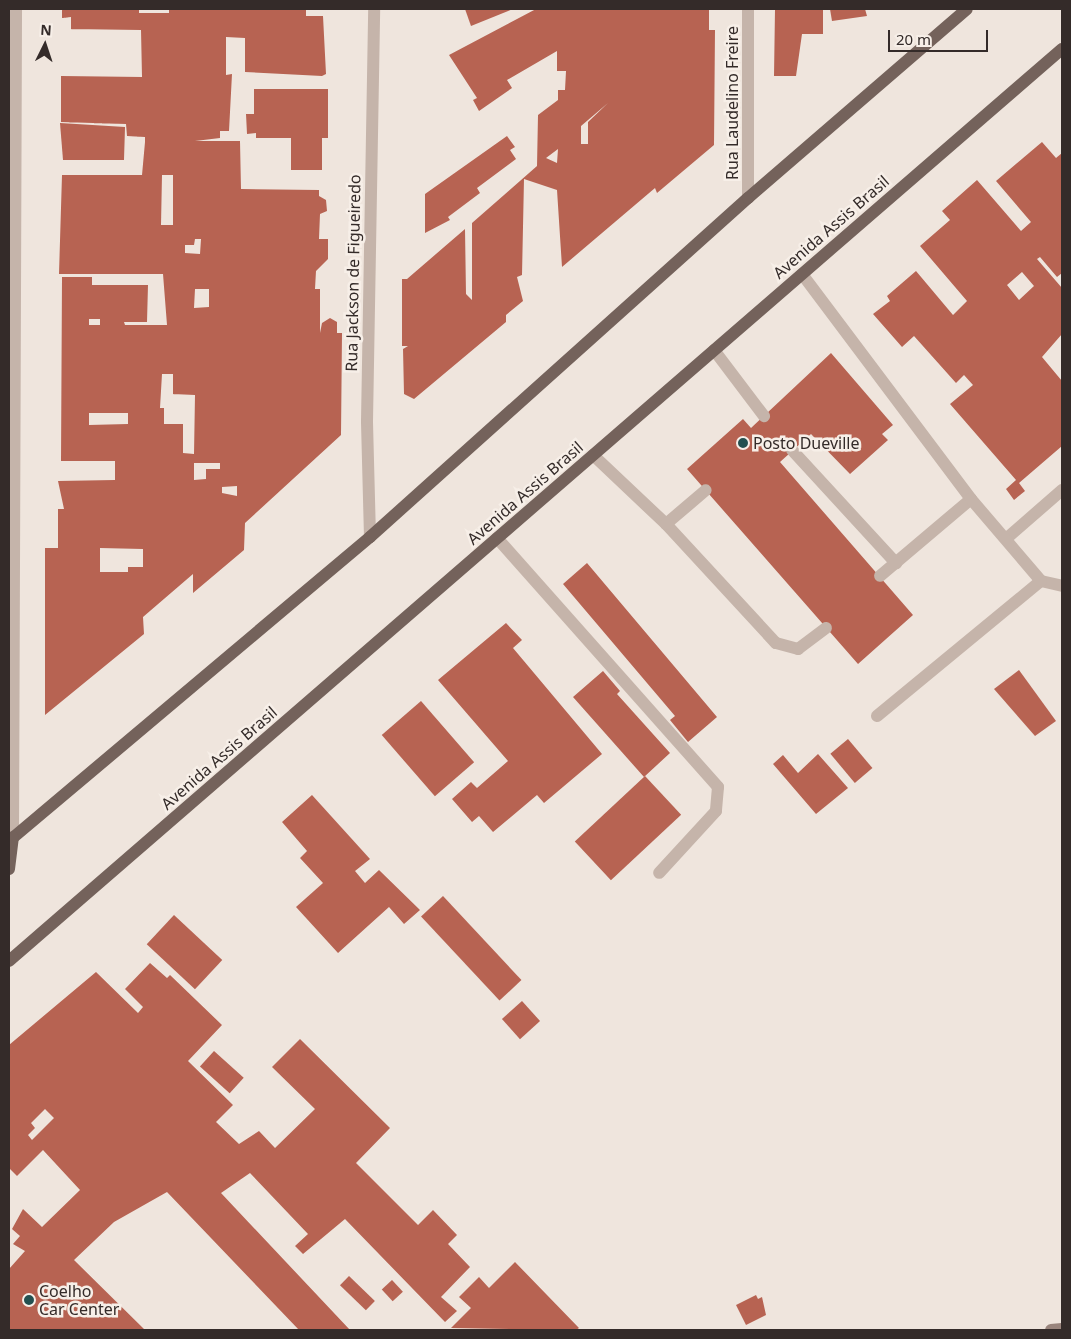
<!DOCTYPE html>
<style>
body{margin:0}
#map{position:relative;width:1071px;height:1339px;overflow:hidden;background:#efe5dd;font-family:"Noto Sans",sans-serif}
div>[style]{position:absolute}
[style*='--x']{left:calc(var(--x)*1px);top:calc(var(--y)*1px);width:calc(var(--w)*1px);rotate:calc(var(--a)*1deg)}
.building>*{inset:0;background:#b76352;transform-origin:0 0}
.service>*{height:12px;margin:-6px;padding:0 6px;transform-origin:6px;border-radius:6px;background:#c5b4aa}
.minor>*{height:12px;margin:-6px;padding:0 6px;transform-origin:6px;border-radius:6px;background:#c5b4aa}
.tertiary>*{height:12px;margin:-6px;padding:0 6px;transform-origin:6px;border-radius:6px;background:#c5b4aa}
.secondary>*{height:12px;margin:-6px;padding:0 6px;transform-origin:6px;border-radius:6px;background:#99847c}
.primary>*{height:12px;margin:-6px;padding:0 6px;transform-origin:6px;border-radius:6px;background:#74625b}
.dots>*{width:14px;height:14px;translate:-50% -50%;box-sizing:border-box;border:2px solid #f7efe8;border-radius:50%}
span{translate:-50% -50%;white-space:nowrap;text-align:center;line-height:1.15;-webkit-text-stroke:5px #f7efe8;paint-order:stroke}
.street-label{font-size:16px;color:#342b29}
.poi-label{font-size:16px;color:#342b29}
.left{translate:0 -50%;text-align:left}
.frame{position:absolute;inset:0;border:10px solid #342b29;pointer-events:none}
.north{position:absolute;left:20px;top:20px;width:50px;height:50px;-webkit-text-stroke:4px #f7efe8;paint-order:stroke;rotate:4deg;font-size:14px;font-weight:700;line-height:20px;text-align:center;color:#342b29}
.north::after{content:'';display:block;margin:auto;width:18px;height:22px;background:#342b29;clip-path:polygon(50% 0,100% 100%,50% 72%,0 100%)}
.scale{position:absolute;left:888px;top:30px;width:100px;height:22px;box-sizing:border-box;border:2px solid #342b29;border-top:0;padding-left:6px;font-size:15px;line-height:18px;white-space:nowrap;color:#342b29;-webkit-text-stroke:4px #f7efe8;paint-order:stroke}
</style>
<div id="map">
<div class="building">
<i style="clip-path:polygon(evenodd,62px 9px,139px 9px,139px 13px,169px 13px,169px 9px,306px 9px,306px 16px,323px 16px,326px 74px,322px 76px,245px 72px,245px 38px,226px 37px,226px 75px,232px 74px,229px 131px,220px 131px,220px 138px,195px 141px,240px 141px,241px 189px,319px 190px,319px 196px,326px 200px,327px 211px,320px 214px,319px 239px,328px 239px,328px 259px,316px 271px,315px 289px,320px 289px,320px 333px,322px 323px,330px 318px,337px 322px,337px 333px,342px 333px,341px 435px,245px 523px,244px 550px,193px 593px,193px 574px,143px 617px,144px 634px,45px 715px,45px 548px,58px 548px,58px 509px,64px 509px,58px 481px,115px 480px,115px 461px,61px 461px,62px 277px,92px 277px,92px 285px,148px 285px,147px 322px,124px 322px,125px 325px,167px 325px,163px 274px,59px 274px,62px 175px,142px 175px,145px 142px,145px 137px,127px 136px,126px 124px,61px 122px,61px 76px,142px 77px,141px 30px,71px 29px,71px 17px,62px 18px,62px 9px,162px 175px,173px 175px,173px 225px,161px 225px,162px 175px,62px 9px,195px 239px,201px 239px,200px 254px,185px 253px,185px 245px,194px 245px,195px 239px,62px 9px,195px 289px,209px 289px,209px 307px,194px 308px,195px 289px,62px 9px,89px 319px,100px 319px,100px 325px,89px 325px,89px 319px,62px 9px,162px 374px,173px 374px,173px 394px,195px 395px,194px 454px,183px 453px,183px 424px,164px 424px,164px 408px,160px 408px,162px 374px,62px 9px,89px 413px,128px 413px,128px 424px,89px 425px,89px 413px,62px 9px,194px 463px,220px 463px,220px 469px,206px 469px,206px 479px,194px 480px,194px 463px,62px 9px,237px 486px,237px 496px,222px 493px,222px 487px,237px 486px,62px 9px,100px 548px,143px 549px,143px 567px,128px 567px,128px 572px,100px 572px,100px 548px)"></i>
<i style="clip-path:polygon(465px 9px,513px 9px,471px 26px)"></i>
<i style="clip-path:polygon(evenodd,536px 9px,709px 9px,709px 30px,715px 30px,714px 145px,657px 193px,655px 188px,562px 267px,557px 190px,524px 179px,522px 275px,517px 277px,523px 301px,506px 315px,506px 322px,414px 399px,404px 394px,403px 349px,408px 346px,402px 346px,402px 279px,407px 279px,465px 229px,466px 294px,472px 300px,472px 223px,537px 166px,538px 115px,558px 100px,558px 90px,565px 90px,566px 71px,557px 71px,557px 51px,507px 80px,512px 88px,479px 111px,473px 100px,477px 98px,449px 55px,536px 9px,608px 103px,588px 122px,588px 144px,581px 144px,581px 126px,608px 103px,536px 9px,558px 149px,557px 163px,546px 158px,558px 149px)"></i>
<i style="clip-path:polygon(775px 9px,823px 9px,823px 34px,802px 34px,796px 76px,774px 76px)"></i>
<i style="clip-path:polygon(830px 9px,865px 9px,867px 16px,832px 21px)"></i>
<i style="clip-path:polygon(254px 89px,328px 89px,328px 138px,322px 138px,322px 170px,291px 170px,291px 138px,256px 138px,256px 133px,247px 134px,246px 114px,254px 114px)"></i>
<i style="clip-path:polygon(60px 123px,125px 127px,124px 160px,63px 160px)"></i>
<i style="clip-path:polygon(507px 136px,515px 147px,510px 150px,516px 159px,477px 188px,480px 193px,448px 217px,450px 220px,425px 233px,425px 194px)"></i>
<i style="clip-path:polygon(evenodd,1042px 142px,1056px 158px,1062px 153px,1062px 273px,1057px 277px,1040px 257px,1037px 259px,1062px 288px,1062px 334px,1042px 357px,1062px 381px,1062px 446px,1019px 483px,1025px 491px,1014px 500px,1006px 489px,1016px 480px,950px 404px,973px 385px,964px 375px,956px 383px,914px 336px,902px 347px,873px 314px,890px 301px,887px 296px,916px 271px,953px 315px,967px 301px,920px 246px,950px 220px,942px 211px,977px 180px,1021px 231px,1031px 222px,996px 181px,1042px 142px,1022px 272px,1034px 286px,1019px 300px,1007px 285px,1022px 272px)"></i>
<i style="clip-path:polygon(831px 353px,893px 425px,882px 434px,888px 440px,850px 474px,811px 434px,780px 462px,913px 615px,858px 664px,687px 469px,743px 419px,751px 428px)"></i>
<i style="clip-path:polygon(587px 563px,717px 717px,688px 742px,670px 720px,675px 716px,563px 584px)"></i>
<i style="clip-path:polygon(506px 623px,522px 640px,513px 648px,602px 754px,544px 803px,537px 795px,493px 832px,479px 816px,472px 822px,452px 799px,471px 782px,477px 788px,508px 761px,438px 680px)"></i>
<i style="clip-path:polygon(1019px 670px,1056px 721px,1035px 736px,994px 689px)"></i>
<i style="clip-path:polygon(603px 671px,620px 691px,617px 694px,670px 753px,644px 777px,573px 697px)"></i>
<i style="left:421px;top:701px;width:81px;height:52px;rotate:49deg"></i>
<i style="left:848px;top:739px;width:38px;height:23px;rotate:50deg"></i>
<i style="clip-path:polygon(818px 754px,848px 788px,816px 814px,773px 764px,783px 755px,798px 773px)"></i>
<i style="left:645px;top:776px;width:53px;height:96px;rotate:47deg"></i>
<i style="clip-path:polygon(312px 795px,370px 859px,355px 871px,365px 883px,379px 870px,420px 910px,404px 924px,389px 907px,338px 953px,296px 907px,323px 883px,300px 858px,307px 851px,282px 822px)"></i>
<i style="left:443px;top:896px;width:115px;height:30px;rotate:47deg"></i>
<i style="left:174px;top:915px;width:66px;height:40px;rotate:43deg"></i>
<i style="clip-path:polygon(evenodd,150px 963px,167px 978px,170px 975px,222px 1025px,188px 1061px,233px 1105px,216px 1122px,239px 1144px,259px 1131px,275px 1148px,315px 1109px,272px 1067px,300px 1039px,390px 1128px,356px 1163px,418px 1225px,433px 1210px,457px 1235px,448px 1244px,470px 1267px,441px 1297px,457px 1311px,445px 1322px,345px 1219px,303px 1254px,295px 1246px,308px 1234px,250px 1173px,221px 1193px,350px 1330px,299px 1330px,167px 1192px,114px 1222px,74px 1260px,145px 1330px,9px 1330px,9px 1269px,25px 1251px,13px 1244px,20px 1236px,12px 1229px,23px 1209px,42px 1227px,80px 1190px,43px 1150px,17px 1176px,9px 1168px,9px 1045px,96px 972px,138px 1013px,143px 1007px,125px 989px,150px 963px,45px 1109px,54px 1118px,32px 1140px,28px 1135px,35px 1128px,31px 1123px,45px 1109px)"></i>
<i style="left:522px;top:1001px;width:27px;height:27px;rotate:48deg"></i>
<i style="left:214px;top:1051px;width:40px;height:21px;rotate:42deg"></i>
<i style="clip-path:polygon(515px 1262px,579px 1328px,576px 1330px,451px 1328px,471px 1308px,459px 1297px,479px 1277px,489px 1288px)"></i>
<i style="left:349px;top:1276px;width:36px;height:13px;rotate:44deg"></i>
<i style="left:392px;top:1280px;width:16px;height:14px;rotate:47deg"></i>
<i style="clip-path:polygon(756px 1295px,758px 1299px,762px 1297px,766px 1315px,746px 1325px,736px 1305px)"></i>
</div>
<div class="service">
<i style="--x:802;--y:274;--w:281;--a:53.1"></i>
<i style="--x:971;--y:499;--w:119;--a:139.8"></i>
<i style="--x:714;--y:350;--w:83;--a:52.9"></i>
<i style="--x:792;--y:450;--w:154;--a:47.4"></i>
<i style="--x:593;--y:455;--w:100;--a:43.4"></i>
<i style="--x:666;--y:524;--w:162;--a:47.3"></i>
<i style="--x:776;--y:643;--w:23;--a:15"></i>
<i style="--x:798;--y:649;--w:35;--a:-37"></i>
<i style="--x:666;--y:524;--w:52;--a:-40.4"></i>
<i style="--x:497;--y:538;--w:333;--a:48.4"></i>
<i style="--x:718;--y:787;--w:24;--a:95"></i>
<i style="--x:716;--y:811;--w:84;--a:132.6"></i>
<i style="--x:1007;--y:538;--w:73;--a:-41.1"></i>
<i style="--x:1041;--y:581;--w:22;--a:13"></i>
<i style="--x:877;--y:716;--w:212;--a:-39.5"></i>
<i style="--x:1041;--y:581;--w:108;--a:-130.5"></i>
</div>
<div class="minor">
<i style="--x:748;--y:9;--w:189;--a:90"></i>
<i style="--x:370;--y:537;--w:116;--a:-91.5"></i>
<i style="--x:367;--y:421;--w:412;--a:-89"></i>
</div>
<div class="tertiary">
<i style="--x:13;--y:837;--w:828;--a:-89.79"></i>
</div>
<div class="secondary">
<i style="--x:1051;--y:1330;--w:11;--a:-5"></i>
</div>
<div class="primary">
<i style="--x:9;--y:841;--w:472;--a:-40.1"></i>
<i style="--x:370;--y:537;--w:508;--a:-41.89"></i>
<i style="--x:748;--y:198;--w:289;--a:-40.8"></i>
<i style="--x:9;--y:869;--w:32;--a:-83"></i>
<i style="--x:9;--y:961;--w:1393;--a:-40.9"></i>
</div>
<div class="dots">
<i style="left:743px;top:443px;background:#235050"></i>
<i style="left:29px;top:1300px;background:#235050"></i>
</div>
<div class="street-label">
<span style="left:732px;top:103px;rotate:-90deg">Rua Laudelino Freire</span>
<span style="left:831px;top:227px;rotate:-41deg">Avenida Assis Brasil</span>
<span style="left:353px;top:273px;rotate:-89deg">Rua Jackson de Figueiredo</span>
<span style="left:525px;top:493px;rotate:-41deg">Avenida Assis Brasil</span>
<span style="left:219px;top:758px;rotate:-41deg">Avenida Assis Brasil</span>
</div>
<div class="poi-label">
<span class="left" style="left:753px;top:443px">Posto Dueville</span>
<span class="left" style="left:39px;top:1300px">Coelho<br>Car Center</span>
</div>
<div class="frame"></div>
<div class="north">N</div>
<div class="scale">20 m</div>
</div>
